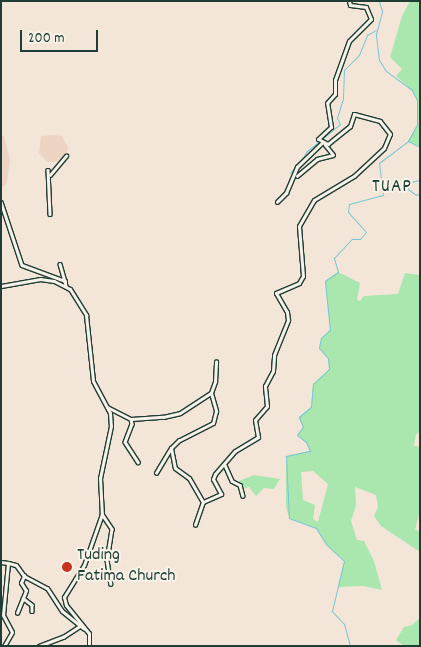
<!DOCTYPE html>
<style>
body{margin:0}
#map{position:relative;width:421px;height:647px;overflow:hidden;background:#f3e5d7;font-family:Dekko,sans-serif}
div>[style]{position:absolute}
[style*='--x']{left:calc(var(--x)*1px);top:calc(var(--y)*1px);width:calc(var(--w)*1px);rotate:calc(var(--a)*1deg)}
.built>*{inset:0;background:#eed4c3}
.green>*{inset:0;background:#a9e7af}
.stream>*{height:1px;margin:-0.5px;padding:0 0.5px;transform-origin:0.5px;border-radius:0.5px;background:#79c7d6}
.roads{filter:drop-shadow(1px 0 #1f3d34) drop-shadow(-1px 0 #1f3d34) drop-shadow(0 1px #1f3d34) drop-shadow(0 -1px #1f3d34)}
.street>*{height:2.5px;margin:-1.25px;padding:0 1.25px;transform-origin:1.25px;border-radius:1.25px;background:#f7f3e8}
.secondary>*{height:3px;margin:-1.5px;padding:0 1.5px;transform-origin:1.5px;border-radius:1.5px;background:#f7f3e8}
.dots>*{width:14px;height:14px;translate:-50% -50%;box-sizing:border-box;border:2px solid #f7f3e8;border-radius:50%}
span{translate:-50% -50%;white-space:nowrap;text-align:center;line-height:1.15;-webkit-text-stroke:4px #f7f3e8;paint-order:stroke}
.poi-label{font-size:18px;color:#1f3d34}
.left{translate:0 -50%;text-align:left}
.neighbourhood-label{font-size:19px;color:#1f3d34;letter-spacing:1px}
.frame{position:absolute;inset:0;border:2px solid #1f3d34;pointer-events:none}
.scale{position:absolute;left:20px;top:30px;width:78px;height:22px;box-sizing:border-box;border:2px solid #1f3d34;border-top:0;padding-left:6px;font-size:15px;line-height:18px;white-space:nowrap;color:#1f3d34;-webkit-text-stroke:4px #f7f3e8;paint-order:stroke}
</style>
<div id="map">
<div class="built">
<i style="clip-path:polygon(52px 135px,62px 136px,68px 147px,66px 155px,56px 162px,47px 162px,39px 153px,41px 136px)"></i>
<i style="clip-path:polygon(1px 136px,4px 136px,10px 160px,7px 183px,1px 188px)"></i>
</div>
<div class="green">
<i style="clip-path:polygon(410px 1px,420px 1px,420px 147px,408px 141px,417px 125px,417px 100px,412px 90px,396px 76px,402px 69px,390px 57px,402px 16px)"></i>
<i style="clip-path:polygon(evenodd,338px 272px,360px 283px,357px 300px,360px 301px,364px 296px,398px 294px,405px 273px,420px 275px,420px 432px,416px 434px,414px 446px,420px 447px,420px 511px,415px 530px,420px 531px,420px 552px,381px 526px,374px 516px,378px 507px,376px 495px,355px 487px,356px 505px,351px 521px,357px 540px,364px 541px,374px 561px,382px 590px,363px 586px,338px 587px,344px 561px,326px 544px,316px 528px,289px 518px,286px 506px,286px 456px,310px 451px,306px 442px,297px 435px,303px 427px,299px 417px,311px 407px,313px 384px,329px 369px,328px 358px,319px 348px,321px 338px,330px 330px,325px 281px,338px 272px,313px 471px,328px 484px,318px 522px,313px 519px,315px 505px,303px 500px,301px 472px,313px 471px)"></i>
<i style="clip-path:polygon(254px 475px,280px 479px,274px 489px,264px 488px,256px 496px,249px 487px,242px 489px,239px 481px)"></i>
<i style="clip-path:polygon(420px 618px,420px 646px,404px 646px,396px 640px,404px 627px,412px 625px)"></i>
</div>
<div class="stream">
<i style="--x:408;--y:141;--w:13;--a:27"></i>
<i style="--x:300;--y:163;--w:13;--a:-61"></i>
<i style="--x:306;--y:152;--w:44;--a:-39.5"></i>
<i style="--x:340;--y:124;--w:7;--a:-117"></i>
<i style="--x:337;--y:118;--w:21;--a:-73"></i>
<i style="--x:343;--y:98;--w:28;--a:-88"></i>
<i style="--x:344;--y:70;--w:21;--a:-45"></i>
<i style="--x:359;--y:55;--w:22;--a:-68"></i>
<i style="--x:367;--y:35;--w:10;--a:-29"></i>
<i style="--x:290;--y:173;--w:11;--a:-49"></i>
<i style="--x:420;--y:180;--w:10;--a:169"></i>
<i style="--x:410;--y:182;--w:7;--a:106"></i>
<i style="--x:408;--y:189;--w:10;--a:37"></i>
<i style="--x:416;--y:195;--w:4;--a:-27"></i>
<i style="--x:350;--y:646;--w:23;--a:-105"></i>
<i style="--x:344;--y:624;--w:18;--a:-133"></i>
<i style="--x:332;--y:611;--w:51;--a:-76.5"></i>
<i style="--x:344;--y:561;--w:25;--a:-137"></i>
<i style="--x:326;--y:544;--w:19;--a:-122"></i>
<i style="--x:316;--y:528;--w:29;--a:-160"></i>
<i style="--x:289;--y:518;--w:62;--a:-92.8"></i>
<i style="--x:286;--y:456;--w:25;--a:-12"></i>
<i style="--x:310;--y:451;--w:10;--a:-114"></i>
<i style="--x:306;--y:442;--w:11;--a:-142"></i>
<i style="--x:297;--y:435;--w:10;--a:-53"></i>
<i style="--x:303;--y:427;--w:11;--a:-112"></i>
<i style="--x:299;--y:417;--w:16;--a:-40"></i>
<i style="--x:311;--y:407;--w:23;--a:-85"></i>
<i style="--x:313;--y:384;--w:22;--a:-43"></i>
<i style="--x:329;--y:369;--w:11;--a:-95"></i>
<i style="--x:328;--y:358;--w:13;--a:-132"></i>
<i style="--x:319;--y:348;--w:10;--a:-79"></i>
<i style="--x:321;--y:338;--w:12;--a:-42"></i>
<i style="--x:330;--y:330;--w:49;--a:-95.8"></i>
<i style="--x:325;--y:281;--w:16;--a:-35"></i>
<i style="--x:338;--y:272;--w:15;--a:-106"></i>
<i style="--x:334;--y:258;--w:26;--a:-47"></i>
<i style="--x:352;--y:239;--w:8;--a:0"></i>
<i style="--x:360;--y:239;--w:9;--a:-49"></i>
<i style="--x:366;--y:232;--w:27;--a:-132"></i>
<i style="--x:348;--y:212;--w:8;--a:-83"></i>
<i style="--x:349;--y:204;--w:35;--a:-15"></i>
<i style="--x:383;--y:195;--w:32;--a:-97"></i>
<i style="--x:379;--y:163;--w:36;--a:-37"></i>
<i style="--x:408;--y:141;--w:18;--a:-61"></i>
<i style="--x:417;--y:125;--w:25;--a:-90"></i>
<i style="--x:417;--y:100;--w:11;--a:-117"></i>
<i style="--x:412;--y:90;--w:32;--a:-144"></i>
<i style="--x:386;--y:71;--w:13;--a:-122"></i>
<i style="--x:379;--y:60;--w:26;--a:-97"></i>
<i style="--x:376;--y:34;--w:24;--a:-75"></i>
<i style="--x:382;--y:11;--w:10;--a:-107"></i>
</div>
<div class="roads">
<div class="street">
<i style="--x:48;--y:170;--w:44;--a:87.4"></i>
<i style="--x:50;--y:175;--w:25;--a:-50"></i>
<i style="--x:297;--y:176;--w:26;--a:-40"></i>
<i style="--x:317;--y:159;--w:16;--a:-14"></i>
<i style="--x:333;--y:155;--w:13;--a:-129"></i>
<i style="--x:1;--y:202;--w:66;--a:71.6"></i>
<i style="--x:22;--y:265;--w:46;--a:20.4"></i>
<i style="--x:65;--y:281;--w:5;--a:79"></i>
<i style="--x:277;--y:202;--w:13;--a:-45"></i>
<i style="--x:286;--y:193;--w:28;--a:-67"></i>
<i style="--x:297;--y:167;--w:35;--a:-44"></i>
<i style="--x:60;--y:264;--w:18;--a:74"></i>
<i style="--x:211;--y:393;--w:12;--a:-70"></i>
<i style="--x:215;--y:382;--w:20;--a:-87"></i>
<i style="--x:131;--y:419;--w:5;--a:79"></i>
<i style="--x:132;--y:424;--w:19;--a:111"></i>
<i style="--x:125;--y:442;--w:24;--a:57"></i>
<i style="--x:225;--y:465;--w:17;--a:66"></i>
<i style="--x:232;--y:481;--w:9;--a:27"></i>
<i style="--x:240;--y:485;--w:11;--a:75"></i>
<i style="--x:156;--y:473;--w:29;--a:-59"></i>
<i style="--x:102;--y:514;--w:18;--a:56"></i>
<i style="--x:112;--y:529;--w:31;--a:99"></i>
<i style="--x:107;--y:560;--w:24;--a:81"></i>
<i style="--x:195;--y:525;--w:24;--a:-71"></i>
<i style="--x:1;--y:562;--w:7;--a:8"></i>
<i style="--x:23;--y:598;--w:11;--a:38"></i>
<i style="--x:32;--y:605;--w:6;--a:90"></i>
<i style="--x:17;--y:613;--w:24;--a:-68"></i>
<i style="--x:26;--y:591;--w:9;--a:-122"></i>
<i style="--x:21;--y:583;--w:8;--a:-67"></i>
<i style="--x:39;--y:646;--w:26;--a:-21"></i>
<i style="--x:63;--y:637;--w:20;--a:-33"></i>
</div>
<div class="secondary">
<i style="--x:1;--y:286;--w:40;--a:-10"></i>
<i style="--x:40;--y:279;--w:14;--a:8"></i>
<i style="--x:54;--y:281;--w:18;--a:27"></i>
<i style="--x:70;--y:289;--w:31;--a:58"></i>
<i style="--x:86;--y:315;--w:66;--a:83.9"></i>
<i style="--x:93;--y:381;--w:36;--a:62"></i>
<i style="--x:110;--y:413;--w:13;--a:86"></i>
<i style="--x:111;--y:426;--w:53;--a:101.9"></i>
<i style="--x:100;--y:478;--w:36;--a:87"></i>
<i style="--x:102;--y:514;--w:54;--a:109.4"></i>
<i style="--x:84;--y:565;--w:38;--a:122"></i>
<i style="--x:64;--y:597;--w:8;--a:76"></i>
<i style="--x:66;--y:605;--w:36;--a:51"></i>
<i style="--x:89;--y:633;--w:13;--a:90"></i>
<i style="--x:107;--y:407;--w:27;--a:27"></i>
<i style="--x:131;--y:419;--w:32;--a:-4"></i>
<i style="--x:163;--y:417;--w:17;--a:-13"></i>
<i style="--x:180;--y:413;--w:37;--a:-33"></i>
<i style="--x:211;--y:393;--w:19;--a:74"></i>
<i style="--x:216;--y:411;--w:12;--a:104"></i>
<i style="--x:213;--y:423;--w:38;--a:153"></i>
<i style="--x:179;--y:440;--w:11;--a:135"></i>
<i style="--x:171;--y:448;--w:20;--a:79"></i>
<i style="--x:175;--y:468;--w:17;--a:36"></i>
<i style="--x:189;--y:478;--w:28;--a:60"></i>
<i style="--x:203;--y:502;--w:20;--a:-24"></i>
<i style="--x:221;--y:494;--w:17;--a:-118"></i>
<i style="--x:213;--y:479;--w:5;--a:-68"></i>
<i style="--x:215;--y:474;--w:30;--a:-49"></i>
<i style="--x:235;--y:451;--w:27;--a:-31"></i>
<i style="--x:258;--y:437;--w:17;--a:-100"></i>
<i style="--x:255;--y:420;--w:18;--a:-49"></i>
<i style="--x:267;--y:406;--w:20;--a:-96"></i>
<i style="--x:265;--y:386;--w:17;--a:-62"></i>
<i style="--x:273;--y:371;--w:16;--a:-86"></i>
<i style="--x:274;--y:355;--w:38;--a:-68"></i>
<i style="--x:288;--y:320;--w:8;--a:-97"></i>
<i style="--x:287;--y:312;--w:22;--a:-120"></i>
<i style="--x:276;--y:293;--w:25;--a:-23"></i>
<i style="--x:299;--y:283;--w:8;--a:-60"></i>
<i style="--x:303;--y:276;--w:50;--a:-94.6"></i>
<i style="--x:299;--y:226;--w:30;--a:-60"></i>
<i style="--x:314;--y:200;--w:47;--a:-31"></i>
<i style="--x:354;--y:176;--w:41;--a:-43"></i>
<i style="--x:384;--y:148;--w:15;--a:-67"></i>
<i style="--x:390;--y:134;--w:16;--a:-128"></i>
<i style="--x:380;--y:121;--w:27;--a:-165"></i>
<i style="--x:354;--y:114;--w:13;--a:108"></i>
<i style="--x:350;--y:126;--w:28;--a:141"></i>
<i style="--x:328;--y:144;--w:11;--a:-153"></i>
<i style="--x:318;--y:139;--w:18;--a:-43"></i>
<i style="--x:331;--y:127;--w:24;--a:-99"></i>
<i style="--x:327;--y:103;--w:12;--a:-48"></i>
<i style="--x:335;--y:94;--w:14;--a:-90"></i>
<i style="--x:335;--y:80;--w:41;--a:-70.3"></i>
<i style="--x:349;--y:41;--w:31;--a:-45"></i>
<i style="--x:371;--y:19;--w:13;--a:-113"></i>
<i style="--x:366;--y:7;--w:16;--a:-173"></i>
<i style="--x:350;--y:5;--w:4;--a:-104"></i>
<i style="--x:4;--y:646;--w:16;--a:-60"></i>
<i style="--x:12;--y:632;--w:19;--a:-118"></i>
<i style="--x:3;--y:615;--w:52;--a:-84.5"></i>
<i style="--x:8;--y:563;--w:8;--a:14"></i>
<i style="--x:16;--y:565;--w:14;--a:54"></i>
<i style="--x:24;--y:576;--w:26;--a:28"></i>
<i style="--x:47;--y:588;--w:27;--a:57"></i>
<i style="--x:62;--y:611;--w:28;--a:39"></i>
</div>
</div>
<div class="dots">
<i style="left:67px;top:567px;background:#c8321e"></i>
</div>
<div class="poi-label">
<span class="left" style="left:77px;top:567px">Tuding<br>Fatima Church</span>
</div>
<div class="neighbourhood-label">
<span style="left:392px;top:188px">TUAP</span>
</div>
<div class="frame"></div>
<div class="scale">200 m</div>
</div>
